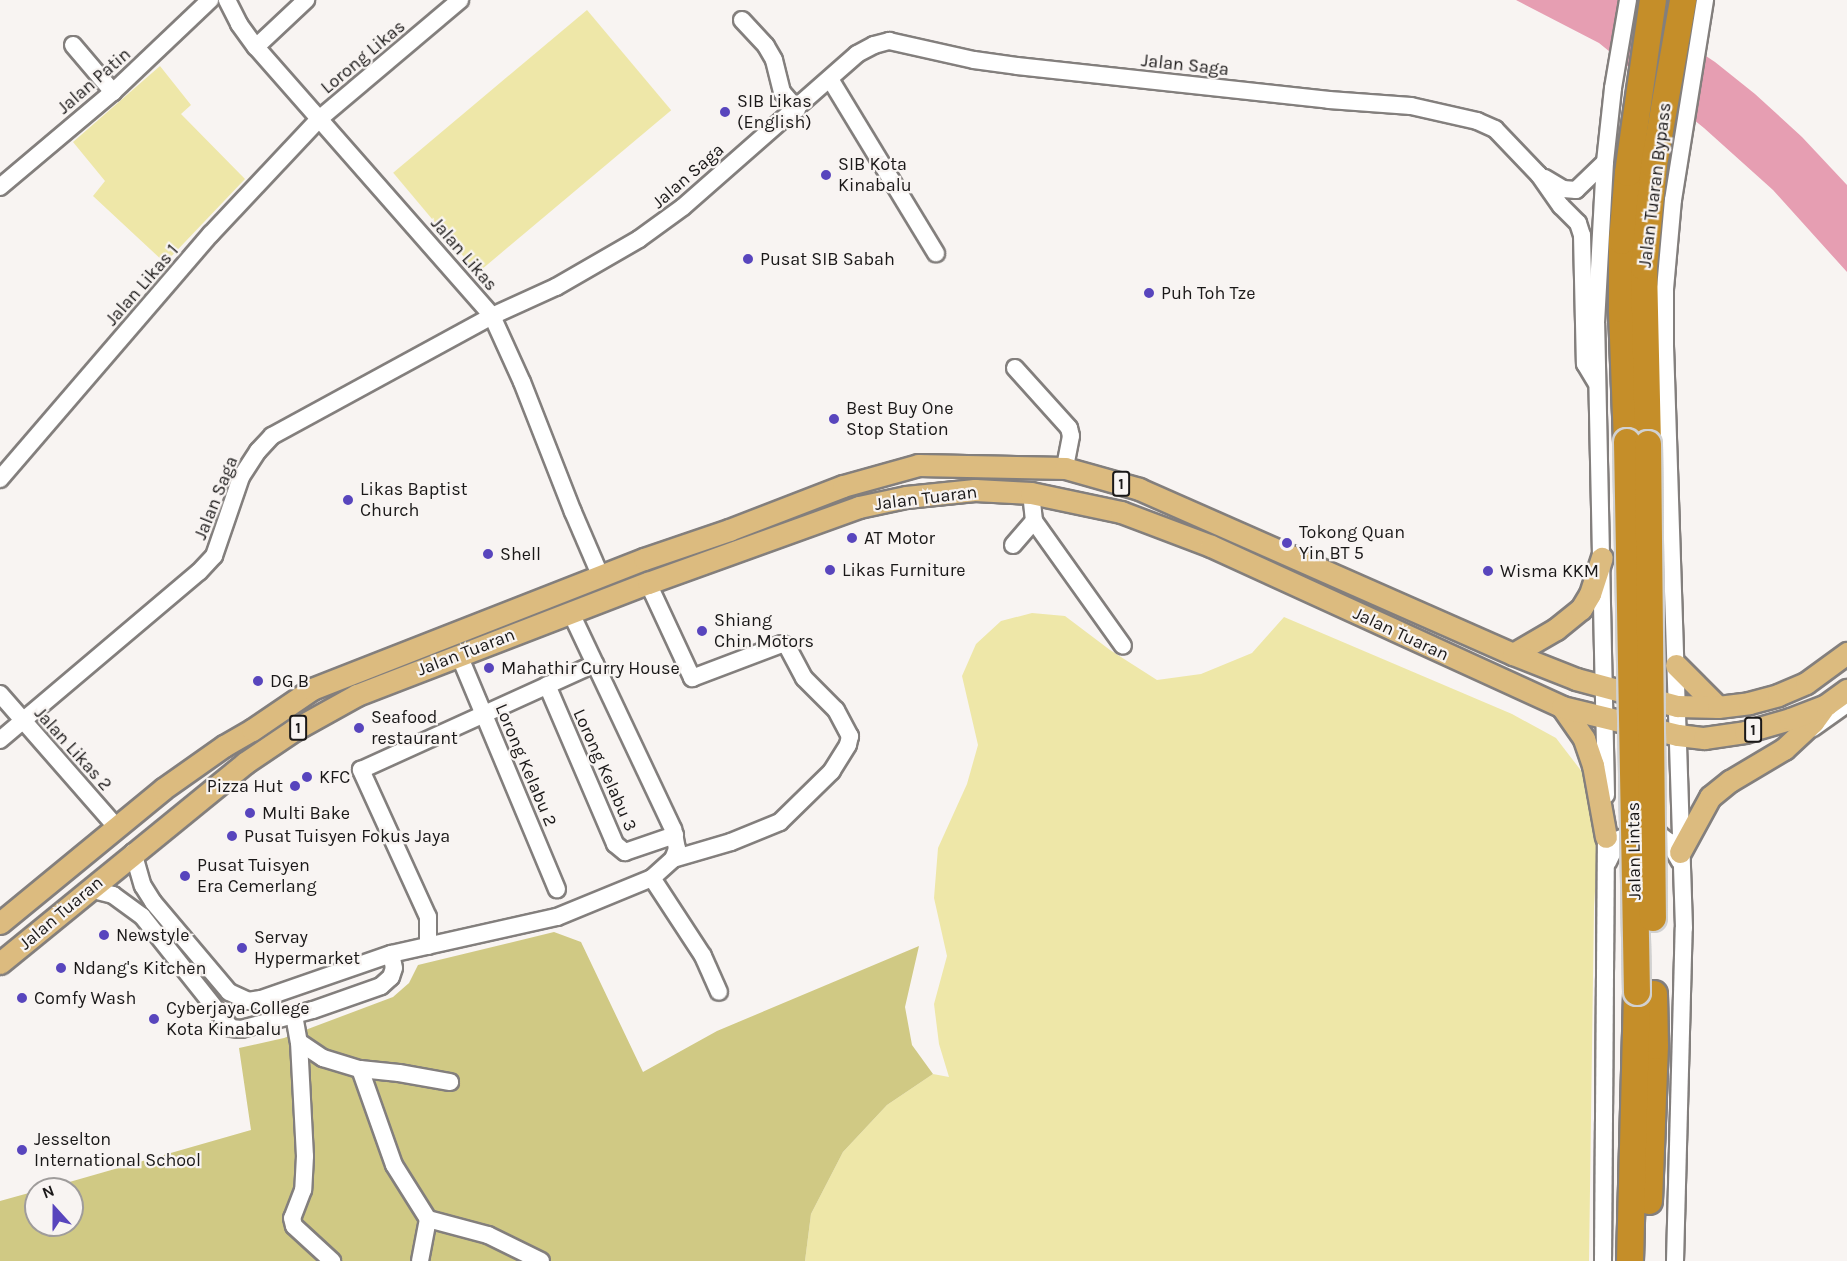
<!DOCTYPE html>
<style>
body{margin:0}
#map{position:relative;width:1847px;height:1261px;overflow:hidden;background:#f8f4f2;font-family:Karla,sans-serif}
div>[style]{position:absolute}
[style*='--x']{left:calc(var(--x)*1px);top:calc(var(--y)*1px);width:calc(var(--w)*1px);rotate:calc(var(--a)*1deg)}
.green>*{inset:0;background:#eee7a8;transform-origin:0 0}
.forest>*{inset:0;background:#d0c984}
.water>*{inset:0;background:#e69eb2}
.roads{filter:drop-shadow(2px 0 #837f7d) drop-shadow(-2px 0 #837f7d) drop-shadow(0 2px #837f7d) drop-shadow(0 -2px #837f7d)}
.minor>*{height:16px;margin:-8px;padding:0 8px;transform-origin:8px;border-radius:8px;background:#fff}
.major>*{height:21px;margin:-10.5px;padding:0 10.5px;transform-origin:10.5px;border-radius:10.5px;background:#dcbb7f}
.highway>*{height:26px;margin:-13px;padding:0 13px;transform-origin:13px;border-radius:13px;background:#c58e29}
.bridges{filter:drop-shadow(2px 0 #d1d1d1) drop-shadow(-2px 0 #d1d1d1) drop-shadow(0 2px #d1d1d1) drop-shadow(0 -2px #d1d1d1)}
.highway-bridge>*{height:26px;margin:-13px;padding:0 13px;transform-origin:13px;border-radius:13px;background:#c58e29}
.dots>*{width:16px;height:16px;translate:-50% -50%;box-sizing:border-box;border:3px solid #f8f4f2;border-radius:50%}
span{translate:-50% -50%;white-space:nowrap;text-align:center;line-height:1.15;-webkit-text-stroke:4.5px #f8f4f2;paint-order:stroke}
.shield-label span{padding:2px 4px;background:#f8f4f2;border:2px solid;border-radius:4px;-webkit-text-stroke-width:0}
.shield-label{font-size:16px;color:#1a1818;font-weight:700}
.street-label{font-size:18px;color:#1a1818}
.poi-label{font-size:18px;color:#1a1818}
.left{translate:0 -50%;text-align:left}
.right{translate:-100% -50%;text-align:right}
.north{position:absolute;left:24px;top:1177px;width:60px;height:60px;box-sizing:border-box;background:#f8f4f2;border:2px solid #9f9c9b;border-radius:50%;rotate:339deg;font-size:16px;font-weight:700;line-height:24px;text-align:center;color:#1a1818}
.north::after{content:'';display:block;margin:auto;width:21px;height:27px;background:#5845bd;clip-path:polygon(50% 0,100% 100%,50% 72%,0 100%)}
</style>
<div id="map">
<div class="green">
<i style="left:587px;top:10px;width:131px;height:253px;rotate:50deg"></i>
<i style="clip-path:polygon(160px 66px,191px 105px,181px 114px,245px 179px,165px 263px,93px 196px,105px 181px,73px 142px)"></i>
<i style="clip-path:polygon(1032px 613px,1065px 616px,1110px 650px,1157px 680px,1201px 674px,1252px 653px,1284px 617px,1512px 714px,1556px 738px,1589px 781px,1599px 828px,1594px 907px,1589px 1261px,805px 1261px,811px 1214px,843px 1152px,887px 1105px,933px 1074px,949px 1077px,939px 1044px,934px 1004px,947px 956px,934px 898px,938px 848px,967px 784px,978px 745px,962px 676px,976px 644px,1001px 621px)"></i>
</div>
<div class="forest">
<i style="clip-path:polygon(554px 932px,581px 942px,643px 1072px,717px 1031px,919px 946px,905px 1007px,912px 1045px,933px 1074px,887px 1105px,843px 1152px,811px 1214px,805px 1261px,0 1261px,0 1201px,36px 1191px,36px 1225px,72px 1225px,72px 1189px,45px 1189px,251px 1130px,239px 1048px,284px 1038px,393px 997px,409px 983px,418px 965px)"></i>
</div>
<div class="water">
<i style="clip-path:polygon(1516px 0,1621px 0,1715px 62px,1755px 94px,1802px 137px,1847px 185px,1847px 272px,1773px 190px,1704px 128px,1599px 43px)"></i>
</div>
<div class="roads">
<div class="minor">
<i style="--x:227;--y:0;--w:27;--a:63"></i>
<i style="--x:239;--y:24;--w:29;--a:54"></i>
<i style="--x:256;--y:47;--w:358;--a:48.7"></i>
<i style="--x:492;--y:316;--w:72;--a:65.6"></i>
<i style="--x:522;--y:382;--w:140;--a:68.6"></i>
<i style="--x:573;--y:512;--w:71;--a:66.7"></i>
<i style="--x:742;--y:20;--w:35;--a:47"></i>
<i style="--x:766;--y:46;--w:16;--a:60"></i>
<i style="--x:774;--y:60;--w:33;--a:76"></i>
<i style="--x:782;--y:92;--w:23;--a:49"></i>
<i style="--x:73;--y:45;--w:62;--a:49.6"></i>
<i style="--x:256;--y:47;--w:69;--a:-43.2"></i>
<i style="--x:830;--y:79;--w:204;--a:58.7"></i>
<i style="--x:1545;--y:178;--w:21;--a:31"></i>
<i style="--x:1563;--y:189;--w:13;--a:4"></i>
<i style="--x:1576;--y:190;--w:40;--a:-44"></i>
<i style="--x:0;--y:187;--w:148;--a:-40.1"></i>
<i style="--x:113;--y:92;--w:134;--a:-43.5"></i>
<i style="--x:1015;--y:368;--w:81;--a:48"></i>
<i style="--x:1069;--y:428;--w:8;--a:76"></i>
<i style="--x:1071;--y:436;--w:33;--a:101"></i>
<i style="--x:0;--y:479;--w:323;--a:-49.3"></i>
<i style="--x:211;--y:234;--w:156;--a:-46.8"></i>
<i style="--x:318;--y:120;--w:186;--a:-40.2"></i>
<i style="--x:1034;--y:521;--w:153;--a:54.5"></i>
<i style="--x:1013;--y:545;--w:32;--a:-49"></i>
<i style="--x:1034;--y:521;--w:28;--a:-96"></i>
<i style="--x:648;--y:583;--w:105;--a:65.1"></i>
<i style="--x:692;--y:678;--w:96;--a:-20.7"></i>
<i style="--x:782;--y:644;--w:5;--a:22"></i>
<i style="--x:787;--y:646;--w:36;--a:62"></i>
<i style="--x:804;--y:678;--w:45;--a:45"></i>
<i style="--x:836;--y:710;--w:30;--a:62"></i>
<i style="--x:850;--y:736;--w:9;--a:103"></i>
<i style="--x:848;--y:745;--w:31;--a:122"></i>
<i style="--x:832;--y:771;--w:73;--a:135.6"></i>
<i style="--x:780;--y:822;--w:53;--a:157.8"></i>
<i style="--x:731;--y:842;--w:60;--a:163.7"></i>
<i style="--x:459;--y:655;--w:254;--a:67.3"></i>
<i style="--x:547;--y:685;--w:173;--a:66.8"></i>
<i style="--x:615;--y:844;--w:13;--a:39"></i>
<i style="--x:625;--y:852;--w:53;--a:-18.8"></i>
<i style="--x:0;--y:694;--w:179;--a:48.8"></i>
<i style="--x:1813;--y:728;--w:42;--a:-35.2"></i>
<i style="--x:0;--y:740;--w:260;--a:-40.2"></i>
<i style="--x:199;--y:572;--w:22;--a:-47"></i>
<i style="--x:214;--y:556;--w:83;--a:-71.1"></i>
<i style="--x:241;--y:477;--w:31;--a:-57"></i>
<i style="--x:258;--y:451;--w:21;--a:-47"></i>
<i style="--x:272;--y:436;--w:251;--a:-28.6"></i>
<i style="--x:492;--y:316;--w:70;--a:-24.4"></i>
<i style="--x:556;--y:287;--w:96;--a:-30"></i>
<i style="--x:639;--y:239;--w:54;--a:-36"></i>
<i style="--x:683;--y:207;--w:232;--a:-41.3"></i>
<i style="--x:857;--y:54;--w:19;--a:-28"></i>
<i style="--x:874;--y:45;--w:16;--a:-15"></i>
<i style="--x:889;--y:41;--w:87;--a:12.6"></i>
<i style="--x:974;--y:60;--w:43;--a:7.9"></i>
<i style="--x:1017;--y:66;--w:314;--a:6.2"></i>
<i style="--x:1329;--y:100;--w:82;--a:4.2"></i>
<i style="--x:1411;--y:106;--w:68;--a:12.8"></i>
<i style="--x:1477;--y:121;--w:20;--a:24"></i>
<i style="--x:1495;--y:129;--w:64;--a:46.3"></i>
<i style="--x:1539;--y:175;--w:38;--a:55"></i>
<i style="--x:1561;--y:206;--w:24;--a:45"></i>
<i style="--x:1578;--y:223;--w:13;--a:72"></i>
<i style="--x:1582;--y:235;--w:129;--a:88.7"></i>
<i style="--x:1585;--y:364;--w:21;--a:59"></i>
<i style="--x:1606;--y:795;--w:472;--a:-91.2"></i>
<i style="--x:1596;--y:323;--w:161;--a:-86.8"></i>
<i style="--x:1605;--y:162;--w:74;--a:-83.8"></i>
<i style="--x:1613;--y:88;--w:89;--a:-80.3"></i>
<i style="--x:133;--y:852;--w:35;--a:74"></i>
<i style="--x:143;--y:886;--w:19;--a:58"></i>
<i style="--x:153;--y:902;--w:118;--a:49.8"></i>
<i style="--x:229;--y:992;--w:21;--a:25"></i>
<i style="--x:248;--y:1001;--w:13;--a:-9"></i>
<i style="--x:261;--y:999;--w:138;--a:-19.1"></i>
<i style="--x:391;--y:954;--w:170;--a:-12.6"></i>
<i style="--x:557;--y:917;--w:103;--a:-22.3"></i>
<i style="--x:652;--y:878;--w:28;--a:-42"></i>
<i style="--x:673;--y:859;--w:11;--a:-68"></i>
<i style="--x:677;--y:849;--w:20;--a:-101"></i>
<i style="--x:673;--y:829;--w:239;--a:-115.3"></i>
<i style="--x:1608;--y:862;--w:25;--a:-64"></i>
<i style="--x:1619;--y:839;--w:23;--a:-23"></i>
<i style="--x:1640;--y:830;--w:21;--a:14"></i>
<i style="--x:1660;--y:835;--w:10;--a:37"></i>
<i style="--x:1668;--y:841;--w:24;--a:60"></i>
<i style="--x:652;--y:878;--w:93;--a:56.8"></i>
<i style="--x:703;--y:956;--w:39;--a:66"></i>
<i style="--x:89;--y:889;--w:25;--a:14"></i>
<i style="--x:113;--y:895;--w:36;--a:36"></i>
<i style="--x:142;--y:916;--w:143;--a:51.5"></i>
<i style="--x:231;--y:1028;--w:10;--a:6"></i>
<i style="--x:241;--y:1029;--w:74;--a:-14.8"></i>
<i style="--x:313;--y:1010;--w:72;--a:-19.4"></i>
<i style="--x:381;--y:986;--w:13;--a:-42"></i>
<i style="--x:391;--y:977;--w:9;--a:-72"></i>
<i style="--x:394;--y:968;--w:14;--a:-102"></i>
<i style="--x:428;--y:946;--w:29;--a:-90"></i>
<i style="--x:428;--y:917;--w:162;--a:-114.5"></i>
<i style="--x:361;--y:770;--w:257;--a:-24.4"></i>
<i style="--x:294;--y:1015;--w:27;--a:80"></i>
<i style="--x:299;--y:1042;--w:114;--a:87"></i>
<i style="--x:305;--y:1156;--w:34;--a:93"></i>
<i style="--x:303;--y:1190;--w:30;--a:111"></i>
<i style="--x:292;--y:1218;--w:8;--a:76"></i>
<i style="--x:294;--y:1226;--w:52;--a:42.6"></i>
<i style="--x:299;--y:1042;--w:29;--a:34"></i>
<i style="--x:323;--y:1058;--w:39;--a:17"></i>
<i style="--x:360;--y:1069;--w:39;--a:6"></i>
<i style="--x:399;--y:1073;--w:52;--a:10"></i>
<i style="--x:360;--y:1069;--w:102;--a:70.5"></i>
<i style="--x:394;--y:1165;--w:64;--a:57.8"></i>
<i style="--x:428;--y:1219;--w:62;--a:14.9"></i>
<i style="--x:488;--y:1235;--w:59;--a:26.1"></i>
<i style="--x:420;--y:1261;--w:43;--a:-79.2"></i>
<i style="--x:1603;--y:1261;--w:434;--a:-89.6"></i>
<i style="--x:1675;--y:1261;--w:333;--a:-88.5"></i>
<i style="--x:1684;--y:928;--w:581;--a:-91.87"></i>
<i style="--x:1665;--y:347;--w:58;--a:-90"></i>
<i style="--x:1665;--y:289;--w:89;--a:-84.9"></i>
<i style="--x:1673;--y:200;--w:203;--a:-80.9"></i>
</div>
<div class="major">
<i style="--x:1513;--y:654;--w:50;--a:-30.2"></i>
<i style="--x:1556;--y:629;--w:32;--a:-39"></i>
<i style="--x:1581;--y:609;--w:17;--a:-59"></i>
<i style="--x:1590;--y:594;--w:38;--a:-72"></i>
<i style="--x:1676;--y:665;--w:59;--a:45"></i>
<i style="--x:1562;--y:707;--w:39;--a:55"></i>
<i style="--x:1584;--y:739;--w:28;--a:71"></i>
<i style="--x:1593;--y:765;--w:73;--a:79.8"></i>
<i style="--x:1680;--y:852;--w:63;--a:-61.4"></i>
<i style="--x:1710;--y:797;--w:26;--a:-39"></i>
<i style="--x:1730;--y:781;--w:63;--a:-30.7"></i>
<i style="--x:1784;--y:749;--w:40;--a:-43"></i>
<i style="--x:1813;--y:722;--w:17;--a:-54"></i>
<i style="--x:0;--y:923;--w:211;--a:-39.4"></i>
<i style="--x:163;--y:789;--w:75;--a:-35.2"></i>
<i style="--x:224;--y:746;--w:32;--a:-30"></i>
<i style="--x:252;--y:730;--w:73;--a:-34.3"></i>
<i style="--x:312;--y:689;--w:357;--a:-21.4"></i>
<i style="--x:644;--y:559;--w:90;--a:-18.8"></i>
<i style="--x:729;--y:530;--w:122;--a:-21.1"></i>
<i style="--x:843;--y:486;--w:78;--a:-15.6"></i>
<i style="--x:918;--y:465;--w:147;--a:1.2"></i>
<i style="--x:1065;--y:468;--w:77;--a:15.8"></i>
<i style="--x:1139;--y:489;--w:409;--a:23.8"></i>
<i style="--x:1513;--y:654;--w:68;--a:21.6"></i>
<i style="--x:1576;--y:679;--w:105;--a:15"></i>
<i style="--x:1677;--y:706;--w:41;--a:1.4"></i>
<i style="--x:1718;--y:707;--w:31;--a:-7"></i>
<i style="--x:1749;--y:703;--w:30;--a:-15"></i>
<i style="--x:1778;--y:695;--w:30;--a:-23"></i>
<i style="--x:1806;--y:683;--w:51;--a:-36.2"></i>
<i style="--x:0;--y:963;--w:316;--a:-39.2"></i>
<i style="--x:245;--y:763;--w:59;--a:-34"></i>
<i style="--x:294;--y:730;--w:72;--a:-29.1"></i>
<i style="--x:357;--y:695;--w:312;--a:-21.1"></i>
<i style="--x:648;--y:583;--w:224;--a:-19.8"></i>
<i style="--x:859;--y:507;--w:48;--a:-12"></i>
<i style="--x:906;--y:497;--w:69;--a:-5.8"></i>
<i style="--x:975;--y:490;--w:56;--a:3.1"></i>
<i style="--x:1031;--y:493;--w:92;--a:11.9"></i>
<i style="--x:1121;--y:512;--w:96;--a:20.7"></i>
<i style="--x:1211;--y:546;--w:386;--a:24.6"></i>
<i style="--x:1562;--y:707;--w:119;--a:13.6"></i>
<i style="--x:1678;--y:735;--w:26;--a:7"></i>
<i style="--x:1704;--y:738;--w:41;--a:-8.3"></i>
<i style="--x:1745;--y:732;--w:47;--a:-16.1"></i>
<i style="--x:1790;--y:719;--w:39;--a:-21"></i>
<i style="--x:1826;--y:705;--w:26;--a:-36"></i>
</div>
<div class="highway">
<i style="--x:1627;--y:442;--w:133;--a:-92.2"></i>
<i style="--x:1622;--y:309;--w:68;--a:-90"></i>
<i style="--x:1622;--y:241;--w:68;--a:-85"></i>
<i style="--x:1628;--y:173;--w:175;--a:-81.8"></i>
<i style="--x:1648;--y:444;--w:177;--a:-91.3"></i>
<i style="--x:1644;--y:267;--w:102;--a:-84.4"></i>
<i style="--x:1654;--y:165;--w:168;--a:-80"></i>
<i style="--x:1649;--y:1201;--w:155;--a:-87.8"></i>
<i style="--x:1655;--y:1046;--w:52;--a:-91.1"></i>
<i style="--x:1630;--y:1261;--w:269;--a:-88.5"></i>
</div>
</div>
<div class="bridges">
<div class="highway-bridge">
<i style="--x:1627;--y:442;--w:550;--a:88.96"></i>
<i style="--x:1648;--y:444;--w:474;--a:89.4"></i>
</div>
</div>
<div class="dots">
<i style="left:725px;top:112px;background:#5845bd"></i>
<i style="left:826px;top:175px;background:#5845bd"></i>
<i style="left:748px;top:259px;background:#5845bd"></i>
<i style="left:1149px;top:293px;background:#5845bd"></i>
<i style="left:834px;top:419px;background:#5845bd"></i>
<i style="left:348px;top:500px;background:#5845bd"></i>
<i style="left:852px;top:538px;background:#5845bd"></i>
<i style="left:1287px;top:543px;background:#5845bd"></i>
<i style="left:488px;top:554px;background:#5845bd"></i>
<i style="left:830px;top:570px;background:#5845bd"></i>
<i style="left:1488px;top:571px;background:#5845bd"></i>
<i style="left:702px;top:631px;background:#5845bd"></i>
<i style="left:489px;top:668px;background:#5845bd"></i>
<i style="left:258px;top:681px;background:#5845bd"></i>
<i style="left:359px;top:728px;background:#5845bd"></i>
<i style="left:307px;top:777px;background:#5845bd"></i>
<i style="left:295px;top:786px;background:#5845bd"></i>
<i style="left:250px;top:813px;background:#5845bd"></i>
<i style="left:232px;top:836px;background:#5845bd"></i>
<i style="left:185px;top:876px;background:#5845bd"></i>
<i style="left:104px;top:935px;background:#5845bd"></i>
<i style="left:242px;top:948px;background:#5845bd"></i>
<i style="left:61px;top:968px;background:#5845bd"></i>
<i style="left:22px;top:998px;background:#5845bd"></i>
<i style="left:154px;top:1019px;background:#5845bd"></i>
<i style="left:22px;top:1150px;background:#5845bd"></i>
</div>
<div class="shield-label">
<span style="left:1121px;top:484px">1</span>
<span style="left:298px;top:728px">1</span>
<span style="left:1753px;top:730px">1</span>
</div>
<div class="street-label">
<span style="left:363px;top:57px;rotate:-40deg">Lorong Likas</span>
<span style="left:1185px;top:65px;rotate:6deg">Jalan Saga</span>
<span style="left:94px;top:81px;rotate:-41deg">Jalan Patin</span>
<span style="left:688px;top:176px;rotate:-41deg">Jalan Saga</span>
<span style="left:1655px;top:185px;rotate:-83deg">Jalan Tuaran Bypass</span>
<span style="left:464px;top:254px;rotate:49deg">Jalan Likas</span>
<span style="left:142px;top:285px;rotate:-49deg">Jalan Likas 1</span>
<span style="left:216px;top:498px;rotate:-68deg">Jalan Saga</span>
<span style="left:926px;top:498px;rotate:-7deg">Jalan Tuaran</span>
<span style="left:1401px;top:634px;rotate:25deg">Jalan Tuaran</span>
<span style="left:466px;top:652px;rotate:-21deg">Jalan Tuaran</span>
<span style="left:73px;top:749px;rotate:48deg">Jalan Likas 2</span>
<span style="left:526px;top:765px;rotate:67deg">Lorong Kelabu 2</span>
<span style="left:605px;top:770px;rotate:66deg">Lorong Kelabu 3</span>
<span style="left:1634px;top:851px;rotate:-91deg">Jalan Lintas</span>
<span style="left:61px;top:913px;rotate:-40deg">Jalan Tuaran</span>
</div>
<div class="poi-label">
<span class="left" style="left:737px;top:112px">SIB Likas<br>(English)</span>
<span class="left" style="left:838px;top:175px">SIB Kota<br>Kinabalu</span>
<span class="left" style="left:760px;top:259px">Pusat SIB Sabah</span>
<span class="left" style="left:1161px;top:293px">Puh Toh Tze</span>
<span class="left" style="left:846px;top:419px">Best Buy One<br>Stop Station</span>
<span class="left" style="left:360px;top:500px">Likas Baptist<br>Church</span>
<span class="left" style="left:1299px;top:543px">Tokong Quan<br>Yin BT 5</span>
<span class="left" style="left:864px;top:538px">AT Motor</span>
<span class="left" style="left:500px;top:554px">Shell</span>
<span class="left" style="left:842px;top:570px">Likas Furniture</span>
<span class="left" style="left:1500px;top:571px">Wisma KKM</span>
<span class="left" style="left:714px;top:631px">Shiang<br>Chin Motors</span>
<span class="left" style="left:501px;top:668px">Mahathir Curry House</span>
<span class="left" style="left:270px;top:681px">DG B</span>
<span class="left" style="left:371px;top:728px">Seafood<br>restaurant</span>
<span class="left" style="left:319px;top:777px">KFC</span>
<span class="right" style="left:283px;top:786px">Pizza Hut</span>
<span class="left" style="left:262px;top:813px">Multi Bake</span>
<span class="left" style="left:244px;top:836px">Pusat Tuisyen Fokus Jaya</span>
<span class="left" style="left:197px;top:876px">Pusat Tuisyen<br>Era Cemerlang</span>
<span class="left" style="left:116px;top:935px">Newstyle</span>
<span class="left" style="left:254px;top:948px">Servay<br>Hypermarket</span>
<span class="left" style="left:73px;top:968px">Ndang's Kitchen</span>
<span class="left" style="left:34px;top:998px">Comfy Wash</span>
<span class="left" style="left:166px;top:1019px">Cyberjaya College<br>Kota Kinabalu</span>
<span class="left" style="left:34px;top:1150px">Jesselton<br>International School</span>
</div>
<div class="north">N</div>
</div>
